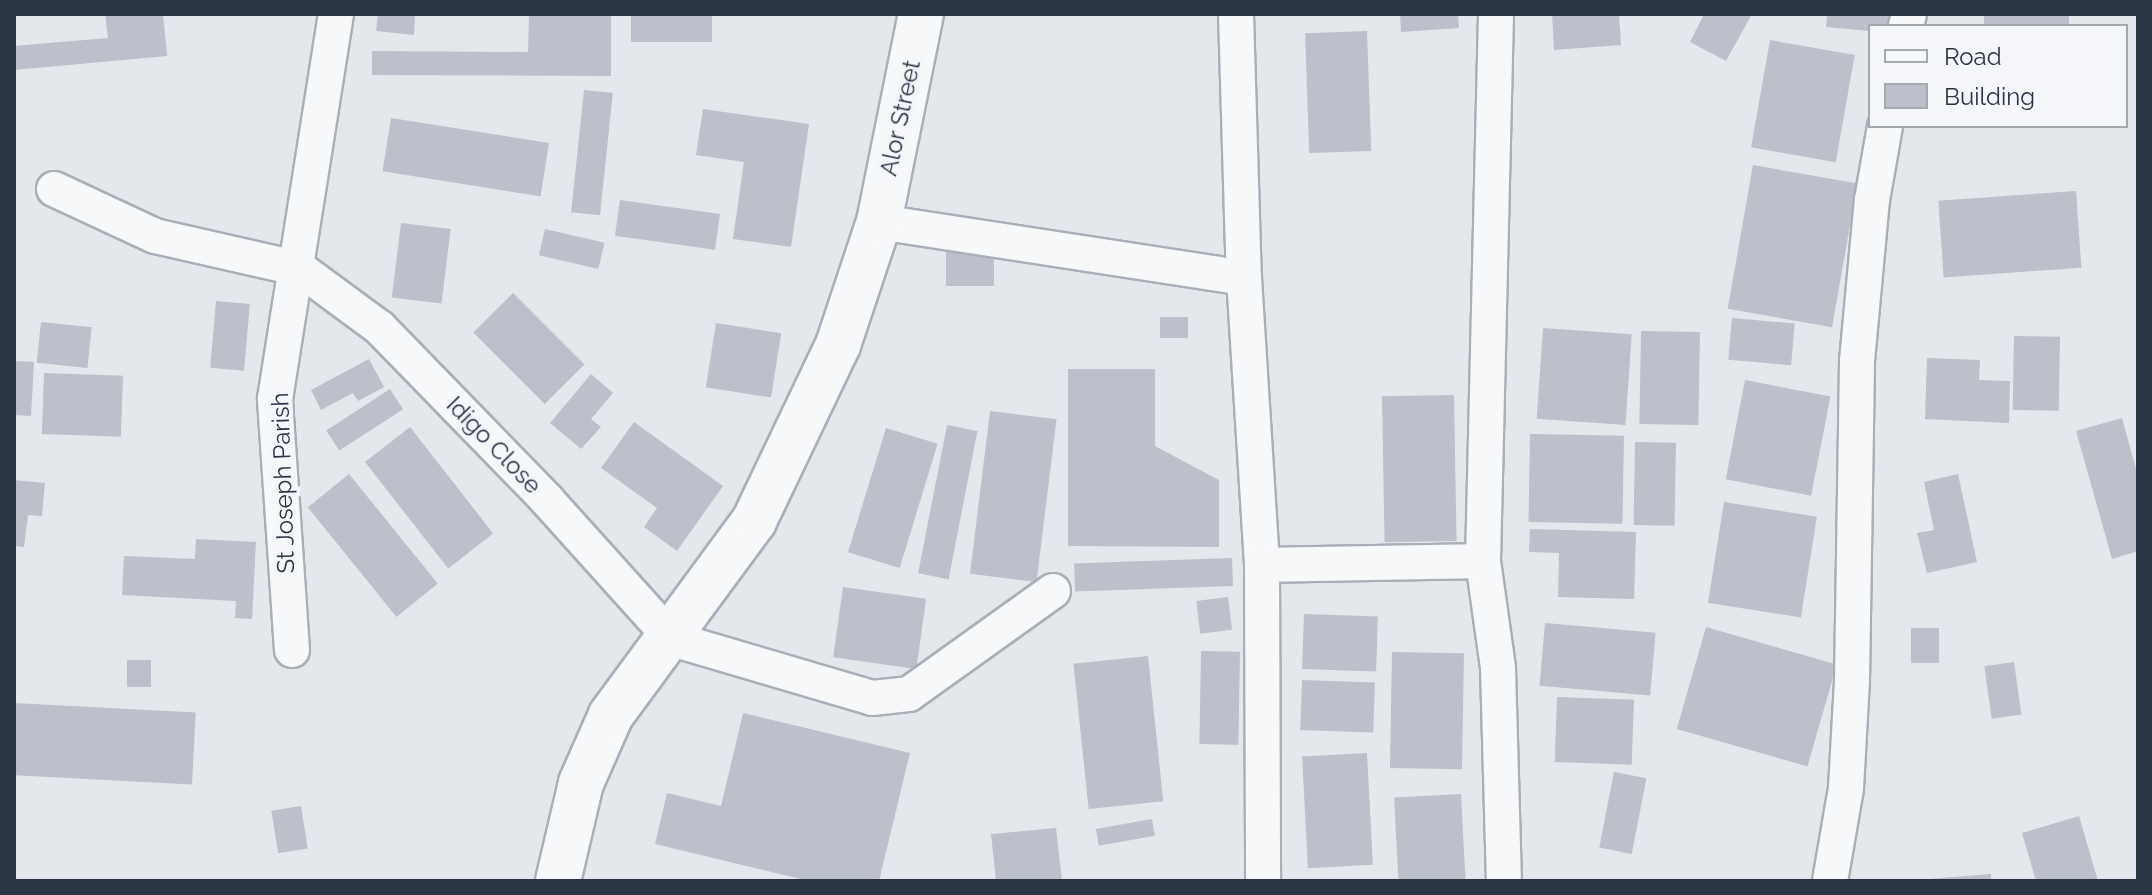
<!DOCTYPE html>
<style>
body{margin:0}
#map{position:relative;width:2152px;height:895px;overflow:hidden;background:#e4e7ec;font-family:Raleway,sans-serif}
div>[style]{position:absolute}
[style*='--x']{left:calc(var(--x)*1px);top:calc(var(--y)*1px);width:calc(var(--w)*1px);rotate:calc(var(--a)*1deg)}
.building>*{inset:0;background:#bbc0ca;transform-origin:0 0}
.roads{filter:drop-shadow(2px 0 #a9aeb7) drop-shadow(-2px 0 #a9aeb7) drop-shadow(0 2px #a9aeb7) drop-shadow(0 -2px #a9aeb7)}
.minor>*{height:34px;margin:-17px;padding:0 17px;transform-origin:17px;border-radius:17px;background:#f7f8fa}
.tertiary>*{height:44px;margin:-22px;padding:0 22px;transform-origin:22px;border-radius:22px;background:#f7f8fa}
span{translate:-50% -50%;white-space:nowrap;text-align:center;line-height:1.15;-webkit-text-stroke:8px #f4f6f9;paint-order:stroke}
.street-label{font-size:24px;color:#2b3445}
.frame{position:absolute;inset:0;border:16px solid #2b3445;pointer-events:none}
.legend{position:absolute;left:1868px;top:24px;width:260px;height:104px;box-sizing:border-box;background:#f4f6f9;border:2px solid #a4a8b1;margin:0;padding:10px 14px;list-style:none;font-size:24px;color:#2b3445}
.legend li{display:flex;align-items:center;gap:16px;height:40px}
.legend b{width:40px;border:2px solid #a4a8b1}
</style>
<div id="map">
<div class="building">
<i style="clip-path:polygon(105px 14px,163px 14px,167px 56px,14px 70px,14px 46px,108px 38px)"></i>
<i style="clip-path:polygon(378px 14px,415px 14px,414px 35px,376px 31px)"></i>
<i style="clip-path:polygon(529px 14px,611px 14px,611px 76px,372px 75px,372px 51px,528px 52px)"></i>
<i style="left:631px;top:14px;width:81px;height:28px"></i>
<i style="clip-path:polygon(1400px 14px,1458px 14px,1459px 28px,1401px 32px)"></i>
<i style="clip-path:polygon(1552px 14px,1619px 14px,1621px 45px,1554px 50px)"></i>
<i style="clip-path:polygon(1704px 14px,1752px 14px,1726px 61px,1690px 42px)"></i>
<i style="clip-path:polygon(1827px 14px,1890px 14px,1889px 26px,1870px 26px,1870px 31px,1826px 27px)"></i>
<i style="left:1984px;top:14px;width:85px;height:12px"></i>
<i style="left:1367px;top:31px;width:120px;height:62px;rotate:88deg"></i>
<i style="left:1770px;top:40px;width:86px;height:109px;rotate:10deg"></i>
<i style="left:584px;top:90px;width:29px;height:123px;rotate:6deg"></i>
<i style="clip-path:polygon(703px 109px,809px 124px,791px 247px,733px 239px,744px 162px,696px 155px)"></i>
<i style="left:391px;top:118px;width:160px;height:54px;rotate:9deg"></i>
<i style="left:1753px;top:165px;width:106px;height:146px;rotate:10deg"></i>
<i style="left:2076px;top:191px;width:77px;height:138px;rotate:86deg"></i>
<i style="left:620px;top:200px;width:101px;height:36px;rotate:8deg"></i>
<i style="left:401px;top:223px;width:50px;height:75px;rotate:7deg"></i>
<i style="left:545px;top:229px;width:61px;height:27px;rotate:13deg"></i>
<i style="left:946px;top:240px;width:48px;height:46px"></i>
<i style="left:513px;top:293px;width:101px;height:56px;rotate:45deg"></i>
<i style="left:216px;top:301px;width:34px;height:67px;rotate:5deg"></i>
<i style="left:1188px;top:317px;width:21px;height:28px;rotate:90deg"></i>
<i style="left:1732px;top:318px;width:63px;height:42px;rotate:5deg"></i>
<i style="left:41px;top:322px;width:51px;height:41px;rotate:6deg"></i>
<i style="left:716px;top:323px;width:66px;height:65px;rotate:9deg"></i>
<i style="left:1543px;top:328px;width:89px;height:91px;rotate:4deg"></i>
<i style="left:1641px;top:331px;width:59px;height:93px;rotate:1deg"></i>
<i style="left:2014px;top:336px;width:46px;height:74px;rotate:1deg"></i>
<i style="clip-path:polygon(1927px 358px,1980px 360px,1979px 380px,2010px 381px,2009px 423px,1925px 419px)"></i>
<i style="clip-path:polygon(369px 359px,384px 387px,358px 401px,353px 393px,321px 410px,311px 390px)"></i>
<i style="clip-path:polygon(14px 361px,34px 362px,31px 416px,14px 415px)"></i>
<i style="clip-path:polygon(1068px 369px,1155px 369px,1155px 446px,1219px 480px,1219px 547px,1068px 546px)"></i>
<i style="left:44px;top:373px;width:79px;height:61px;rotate:2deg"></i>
<i style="clip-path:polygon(591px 374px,613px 393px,591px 419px,601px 427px,581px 449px,550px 423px)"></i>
<i style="left:1745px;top:380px;width:87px;height:101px;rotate:11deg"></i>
<i style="left:390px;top:389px;width:24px;height:76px;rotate:57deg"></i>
<i style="left:1454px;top:395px;width:146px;height:72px;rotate:89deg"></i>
<i style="left:990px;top:411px;width:67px;height:164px;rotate:7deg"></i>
<i style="clip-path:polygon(2122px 418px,2138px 476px,2138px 551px,2112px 559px,2076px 431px)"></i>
<i style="clip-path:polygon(634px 422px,723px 486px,677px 551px,644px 527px,657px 508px,601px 468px)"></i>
<i style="left:947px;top:425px;width:31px;height:151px;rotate:11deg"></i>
<i style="left:410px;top:427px;width:135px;height:57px;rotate:52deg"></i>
<i style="left:886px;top:428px;width:54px;height:130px;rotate:17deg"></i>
<i style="left:1530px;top:434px;width:94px;height:88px;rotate:1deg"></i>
<i style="left:1635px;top:442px;width:41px;height:83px;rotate:1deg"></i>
<i style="left:349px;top:474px;width:141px;height:53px;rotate:51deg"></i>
<i style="clip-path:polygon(1958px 474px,1977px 562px,1927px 573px,1917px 533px,1934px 530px,1924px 482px)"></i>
<i style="clip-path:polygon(14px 480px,45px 483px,42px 516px,28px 515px,24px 547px,14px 546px)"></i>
<i style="left:1724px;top:502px;width:94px;height:102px;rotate:9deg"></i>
<i style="clip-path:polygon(1530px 529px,1636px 532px,1634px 599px,1558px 597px,1559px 553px,1529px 552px)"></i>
<i style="clip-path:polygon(196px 539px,256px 542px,252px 619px,235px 618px,236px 601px,122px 595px,124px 556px,195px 559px)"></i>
<i style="left:1232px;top:558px;width:28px;height:158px;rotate:88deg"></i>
<i style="left:843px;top:587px;width:84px;height:71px;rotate:8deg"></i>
<i style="left:1228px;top:597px;width:33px;height:32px;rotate:83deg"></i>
<i style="left:1304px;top:614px;width:74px;height:55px;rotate:2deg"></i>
<i style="left:1545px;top:623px;width:111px;height:63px;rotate:5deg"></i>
<i style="left:1706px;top:627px;width:136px;height:106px;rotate:16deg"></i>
<i style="left:1911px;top:628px;width:28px;height:35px"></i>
<i style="left:1201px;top:651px;width:39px;height:93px;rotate:1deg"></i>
<i style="left:1392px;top:652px;width:72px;height:116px;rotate:1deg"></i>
<i style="left:1148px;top:656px;width:146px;height:75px;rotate:84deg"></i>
<i style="left:127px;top:660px;width:24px;height:27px"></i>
<i style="left:2014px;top:662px;width:53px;height:30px;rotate:82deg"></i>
<i style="left:1302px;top:680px;width:73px;height:50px;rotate:2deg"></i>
<i style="left:1557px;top:697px;width:77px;height:65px;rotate:2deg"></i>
<i style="left:14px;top:703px;width:182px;height:72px;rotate:3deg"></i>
<i style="clip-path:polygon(743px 713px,910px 753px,879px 881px,809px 881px,655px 844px,667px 793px,721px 806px)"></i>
<i style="left:1367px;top:753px;width:112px;height:65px;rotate:87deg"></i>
<i style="left:1614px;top:772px;width:33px;height:77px;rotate:11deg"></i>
<i style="left:1461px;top:794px;width:87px;height:67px;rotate:87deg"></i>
<i style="left:301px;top:806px;width:43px;height:30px;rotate:81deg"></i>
<i style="clip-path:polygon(2079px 816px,2098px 881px,2036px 881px,2022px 833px)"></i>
<i style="left:1152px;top:819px;width:17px;height:57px;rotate:80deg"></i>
<i style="clip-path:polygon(1056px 828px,1062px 881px,996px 881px,991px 834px)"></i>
<i style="clip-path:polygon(1991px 874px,1991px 881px,1928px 881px,1928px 879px)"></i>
</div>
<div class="roads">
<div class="minor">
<i style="--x:1236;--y:14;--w:264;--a:88.3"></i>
<i style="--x:1244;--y:278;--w:288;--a:86.4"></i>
<i style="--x:1262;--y:565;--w:316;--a:89.8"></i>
<i style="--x:1496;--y:14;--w:547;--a:91.36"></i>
<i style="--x:1483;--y:561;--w:108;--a:82"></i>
<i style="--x:1498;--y:668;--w:213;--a:88.4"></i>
<i style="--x:1906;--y:26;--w:12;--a:-76"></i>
<i style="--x:54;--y:189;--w:111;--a:25"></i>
<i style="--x:155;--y:236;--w:149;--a:12.8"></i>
<i style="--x:300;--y:269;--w:99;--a:36.4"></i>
<i style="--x:380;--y:328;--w:240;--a:45.8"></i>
<i style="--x:547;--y:500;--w:187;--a:48"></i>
<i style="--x:672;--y:639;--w:209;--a:16.4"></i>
<i style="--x:872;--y:698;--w:37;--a:-6"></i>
<i style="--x:909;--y:694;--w:177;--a:-35.6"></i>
<i style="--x:879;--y:222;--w:369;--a:8.7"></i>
<i style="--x:1262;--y:565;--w:221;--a:-1"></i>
<i style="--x:292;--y:650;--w:252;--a:-93.9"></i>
<i style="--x:275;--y:399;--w:390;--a:-81"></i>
<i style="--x:1830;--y:881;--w:94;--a:-80.2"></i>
<i style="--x:1846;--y:788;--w:107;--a:-86.8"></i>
<i style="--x:1852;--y:681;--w:320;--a:-89.1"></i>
<i style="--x:1857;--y:361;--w:162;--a:-84.7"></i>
<i style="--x:1872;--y:200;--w:75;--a:-80"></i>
</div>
<div class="tertiary">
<i style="--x:558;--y:881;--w:101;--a:-76.8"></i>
<i style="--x:581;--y:783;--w:74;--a:-66.2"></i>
<i style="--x:611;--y:715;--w:241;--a:-53.6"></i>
<i style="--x:754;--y:521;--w:195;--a:-64.5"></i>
<i style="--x:838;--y:345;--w:130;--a:-71.6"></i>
<i style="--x:879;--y:222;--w:212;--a:-78.6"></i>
</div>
</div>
<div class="street-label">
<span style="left:900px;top:118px;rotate:-78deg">Alor Street</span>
<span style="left:494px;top:445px;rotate:46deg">Idigo Close</span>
<span style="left:283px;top:483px;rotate:-92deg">St Joseph Parish</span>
</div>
<div class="frame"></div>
<ul class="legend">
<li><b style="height:10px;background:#f7f8fa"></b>Road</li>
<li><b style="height:22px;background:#bbc0ca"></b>Building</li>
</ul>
</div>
